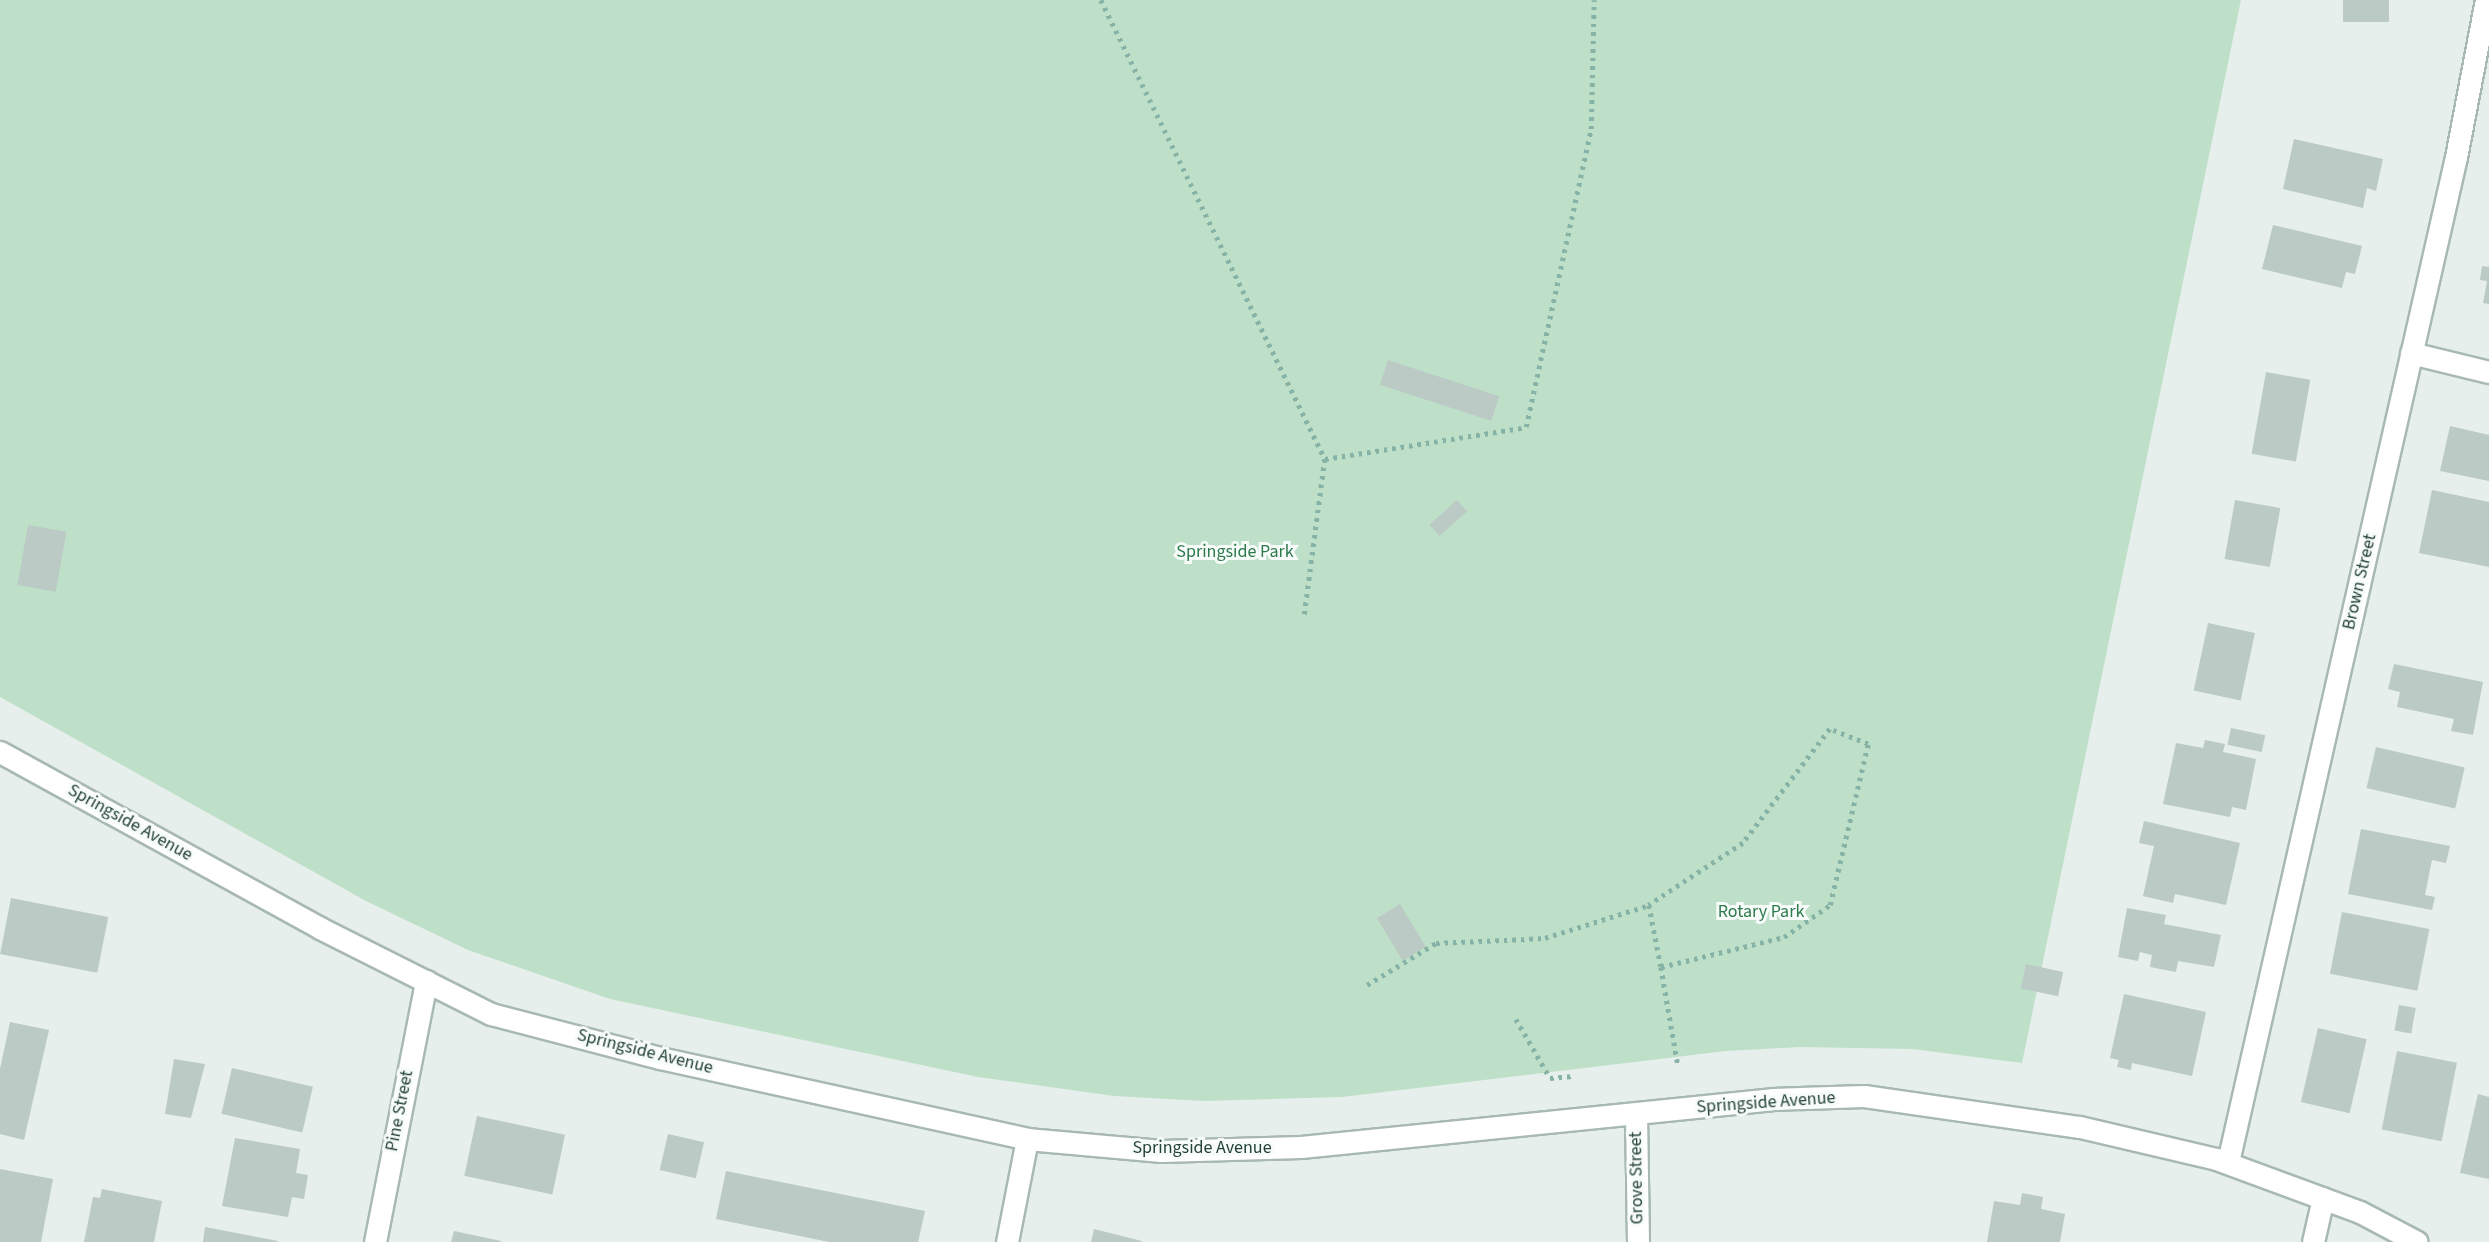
<!DOCTYPE html>
<style>
body{margin:0}
#map{position:relative;width:2489px;height:1242px;overflow:hidden;background:#e6efeb;font-family:"Source Sans 3",sans-serif}
div>[style]{position:absolute}
[style*='--x']{left:calc(var(--x)*1px);top:calc(var(--y)*1px);width:calc(var(--w)*1px);rotate:calc(var(--a)*1deg)}
.green>*{inset:0;background:#bfe0c8}
.building>*{inset:0;background:#bbcac4;transform-origin:0 0}
.path>*{height:4.5px;margin-top:-2.25px;transform-origin:0;background:repeating-linear-gradient(90deg,#86b3a5 0 3.5px,transparent 0 8.5px)}
.roads{filter:drop-shadow(2px 0 #a8b8b2) drop-shadow(-2px 0 #a8b8b2) drop-shadow(0 2px #a8b8b2) drop-shadow(0 -2px #a8b8b2)}
.minor>*{height:21px;margin:-10.5px;padding:0 10.5px;transform-origin:10.5px;border-radius:10.5px;background:#fff}
span{translate:-50% -50%;white-space:nowrap;text-align:center;line-height:1.15;-webkit-text-stroke:6px #f7fbf9;paint-order:stroke}
.park-label{font-size:18px;color:#2d7a4b}
.street-label{font-size:18px;color:#24423a}
</style>
<div id="map">
<div class="green">
<i style="clip-path:polygon(0 0,2241px 0,2022px 1063px,1912px 1049px,1800px 1047px,1726px 1051px,1342px 1097px,1205px 1101px,1114px 1096px,978px 1077px,610px 999px,468px 950px,366px 901px,0 697px)"></i>
</div>
<div class="building">
<i style="left:2343px;top:0;width:46px;height:22px"></i>
<i style="clip-path:polygon(2294px 139px,2383px 159px,2376px 191px,2367px 188px,2363px 208px,2283px 189px)"></i>
<i style="clip-path:polygon(2273px 225px,2362px 246px,2355px 274px,2346px 272px,2342px 288px,2262px 269px)"></i>
<i style="clip-path:polygon(2482px 266px,2489px 267px,2489px 304px,2483px 303px,2487px 281px,2480px 280px)"></i>
<i style="left:1388px;top:360px;width:117px;height:26px;rotate:18deg"></i>
<i style="left:2266px;top:372px;width:45px;height:83px;rotate:10deg"></i>
<i style="clip-path:polygon(2450px 426px,2489px 435px,2489px 481px,2440px 471px)"></i>
<i style="clip-path:polygon(2432px 490px,2489px 502px,2489px 567px,2419px 553px)"></i>
<i style="left:1457px;top:500px;width:15px;height:37px;rotate:48deg"></i>
<i style="left:2235px;top:500px;width:46px;height:60px;rotate:10deg"></i>
<i style="left:28px;top:525px;width:39px;height:61px;rotate:10deg"></i>
<i style="left:2208px;top:623px;width:48px;height:69px;rotate:12deg"></i>
<i style="clip-path:polygon(2394px 664px,2483px 682px,2473px 735px,2451px 731px,2454px 719px,2397px 707px,2400px 692px,2388px 689px)"></i>
<i style="left:2231px;top:728px;width:35px;height:17px;rotate:12deg"></i>
<i style="clip-path:polygon(2205px 740px,2225px 744px,2223px 752px,2256px 759px,2246px 810px,2232px 807px,2230px 817px,2163px 804px,2176px 743px,2203px 748px)"></i>
<i style="left:2376px;top:747px;width:91px;height:42px;rotate:13deg"></i>
<i style="clip-path:polygon(2144px 821px,2240px 843px,2226px 905px,2175px 894px,2173px 903px,2143px 896px,2154px 846px,2139px 843px)"></i>
<i style="clip-path:polygon(2361px 829px,2450px 846px,2446px 863px,2432px 860px,2425px 895px,2435px 897px,2432px 910px,2348px 894px)"></i>
<i style="left:11px;top:898px;width:99px;height:57px;rotate:11deg"></i>
<i style="left:1400px;top:904px;width:50px;height:27px;rotate:59deg"></i>
<i style="clip-path:polygon(2127px 908px,2166px 915px,2164px 924px,2221px 935px,2214px 967px,2178px 961px,2176px 972px,2150px 967px,2152px 955px,2140px 952px,2138px 961px,2118px 957px)"></i>
<i style="left:2342px;top:912px;width:89px;height:63px;rotate:11deg"></i>
<i style="left:2026px;top:964px;width:38px;height:25px;rotate:12deg"></i>
<i style="clip-path:polygon(2124px 994px,2206px 1012px,2192px 1076px,2132px 1063px,2131px 1070px,2117px 1067px,2119px 1060px,2110px 1058px)"></i>
<i style="left:2399px;top:1005px;width:17px;height:26px;rotate:10deg"></i>
<i style="clip-path:polygon(10px 1022px,49px 1030px,24px 1140px,0 1134px,0 1069px)"></i>
<i style="left:2318px;top:1028px;width:50px;height:76px;rotate:13deg"></i>
<i style="left:2397px;top:1051px;width:61px;height:80px;rotate:11deg"></i>
<i style="clip-path:polygon(174px 1059px,205px 1064px,191px 1118px,165px 1114px)"></i>
<i style="left:232px;top:1068px;width:83px;height:47px;rotate:13deg"></i>
<i style="clip-path:polygon(2478px 1094px,2489px 1097px,2489px 1179px,2460px 1173px)"></i>
<i style="left:477px;top:1116px;width:90px;height:61px;rotate:12deg"></i>
<i style="left:668px;top:1134px;width:37px;height:37px;rotate:13deg"></i>
<i style="clip-path:polygon(235px 1138px,300px 1149px,296px 1173px,308px 1175px,304px 1199px,292px 1197px,288px 1217px,222px 1206px)"></i>
<i style="clip-path:polygon(0 1169px,53px 1179px,41px 1242px,0 1242px)"></i>
<i style="clip-path:polygon(726px 1171px,925px 1211px,918px 1242px,829px 1242px,716px 1219px)"></i>
<i style="clip-path:polygon(102px 1189px,162px 1201px,154px 1242px,84px 1242px,93px 1197px,100px 1198px)"></i>
<i style="clip-path:polygon(2022px 1193px,2043px 1197px,2041px 1209px,2065px 1214px,2060px 1242px,1987px 1242px,1994px 1201px,2020px 1205px)"></i>
<i style="clip-path:polygon(205px 1227px,278px 1241px,278px 1242px,203px 1242px)"></i>
<i style="clip-path:polygon(1094px 1229px,1142px 1241px,1141px 1242px,1091px 1242px)"></i>
<i style="clip-path:polygon(454px 1231px,501px 1241px,501px 1242px,451px 1242px)"></i>
</div>
<div class="path">
<i style="--x:1101;--y:0;--w:511;--a:63.99"></i>
<i style="--x:1325;--y:459;--w:161;--a:97.5"></i>
<i style="--x:1325;--y:459;--w:204;--a:-9"></i>
<i style="--x:1526;--y:427;--w:305;--a:-77.7"></i>
<i style="--x:1591;--y:129;--w:129;--a:-88.7"></i>
<i style="--x:1661;--y:967;--w:127;--a:-13.7"></i>
<i style="--x:1784;--y:937;--w:56;--a:-34.8"></i>
<i style="--x:1830;--y:905;--w:165;--a:-76.7"></i>
<i style="--x:1868;--y:744;--w:41;--a:-158.5"></i>
<i style="--x:1830;--y:729;--w:143;--a:127.3"></i>
<i style="--x:1743;--y:843;--w:113;--a:146.6"></i>
<i style="--x:1649;--y:905;--w:63;--a:79"></i>
<i style="--x:1661;--y:967;--w:99;--a:80.2"></i>
<i style="--x:1367;--y:985;--w:81;--a:-31.3"></i>
<i style="--x:1436;--y:943;--w:109;--a:-2.6"></i>
<i style="--x:1545;--y:938;--w:109;--a:-17.6"></i>
<i style="--x:1516;--y:1019;--w:68;--a:60"></i>
<i style="--x:1550;--y:1078;--w:23;--a:-5"></i>
</div>
<div class="roads">
<div class="minor">
<i style="--x:2411;--y:353;--w:80;--a:13.7"></i>
<i style="--x:0;--y:752;--w:365;--a:28.8"></i>
<i style="--x:320;--y:928;--w:191;--a:26.7"></i>
<i style="--x:491;--y:1014;--w:175;--a:14.6"></i>
<i style="--x:660;--y:1058;--w:376;--a:12.4"></i>
<i style="--x:1027;--y:1139;--w:135;--a:5.1"></i>
<i style="--x:1161;--y:1151;--w:140;--a:-1.6"></i>
<i style="--x:1301;--y:1147;--w:473;--a:-5.8"></i>
<i style="--x:1772;--y:1099;--w:92;--a:-1.9"></i>
<i style="--x:1864;--y:1096;--w:218;--a:8.2"></i>
<i style="--x:2080;--y:1127;--w:140;--a:13.2"></i>
<i style="--x:2216;--y:1159;--w:153;--a:20.2"></i>
<i style="--x:2360;--y:1212;--w:64;--a:27.8"></i>
<i style="--x:1636;--y:1114;--w:128;--a:89.1"></i>
<i style="--x:2228;--y:1162;--w:1031;--a:-77.22"></i>
<i style="--x:2456;--y:157;--w:160;--a:-79.2"></i>
<i style="--x:375;--y:1242;--w:266;--a:-78.9"></i>
<i style="--x:1007;--y:1242;--w:105;--a:-79"></i>
<i style="--x:2313;--y:1242;--w:45;--a:-77.2"></i>
</div>
</div>
<div class="park-label">
<span style="left:1235px;top:552px">Springside Park</span>
<span style="left:1761px;top:912px">Rotary Park</span>
</div>
<div class="street-label">
<span style="left:2360px;top:582px;rotate:-77deg">Brown Street</span>
<span style="left:130px;top:823px;rotate:29deg">Springside Avenue</span>
<span style="left:645px;top:1052px;rotate:14deg">Springside Avenue</span>
<span style="left:1766px;top:1103px;rotate:-4deg">Springside Avenue</span>
<span style="left:400px;top:1111px;rotate:-79deg">Pine Street</span>
<span style="left:1202px;top:1148px">Springside Avenue</span>
<span style="left:1637px;top:1178px;rotate:-91deg">Grove Street</span>
</div>
</div>
